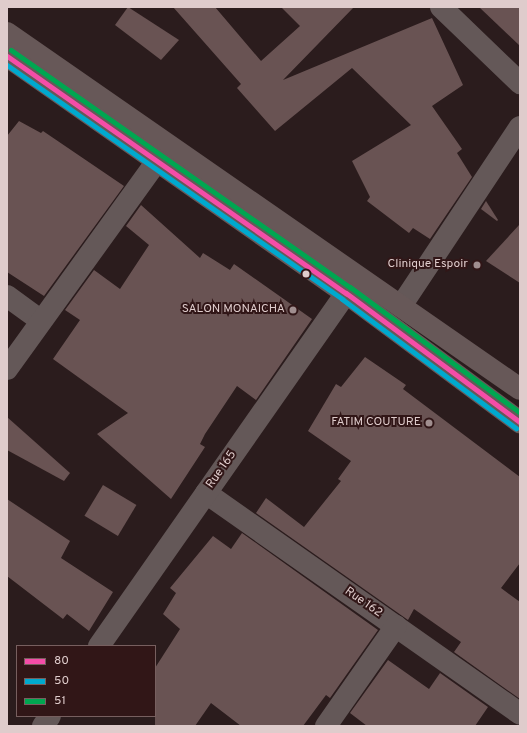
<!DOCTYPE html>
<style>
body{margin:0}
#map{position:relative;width:527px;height:733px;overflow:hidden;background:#2b1c1d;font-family:Overpass,sans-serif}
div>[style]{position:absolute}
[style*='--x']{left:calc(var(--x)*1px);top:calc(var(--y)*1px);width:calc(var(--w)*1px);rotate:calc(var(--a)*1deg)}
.building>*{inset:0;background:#695353;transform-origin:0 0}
.minor>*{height:22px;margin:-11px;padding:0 11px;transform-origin:11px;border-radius:11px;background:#645858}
.primary>*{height:22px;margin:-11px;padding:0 11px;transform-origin:11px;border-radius:11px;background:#675858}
.bus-1>*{height:5px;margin:-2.5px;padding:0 2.5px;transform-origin:2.5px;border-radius:2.5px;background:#f54da8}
.bus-2>*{height:5px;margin:-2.5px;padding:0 2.5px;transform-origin:2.5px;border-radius:2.5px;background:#00a9ce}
.bus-3>*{height:5px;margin:-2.5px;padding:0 2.5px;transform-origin:2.5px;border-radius:2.5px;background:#00a651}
.dots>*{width:11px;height:11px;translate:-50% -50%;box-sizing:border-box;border:2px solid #311617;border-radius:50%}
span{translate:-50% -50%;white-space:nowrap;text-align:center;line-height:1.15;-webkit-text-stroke:4px #311617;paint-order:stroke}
.poi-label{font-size:12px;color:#dfcccc}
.right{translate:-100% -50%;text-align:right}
.street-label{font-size:12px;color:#dfcccc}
.frame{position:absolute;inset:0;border:8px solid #dfcccc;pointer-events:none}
.legend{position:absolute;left:16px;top:645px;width:140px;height:72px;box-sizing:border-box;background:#311617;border:1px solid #775f5f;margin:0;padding:5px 7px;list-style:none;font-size:12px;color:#dfcccc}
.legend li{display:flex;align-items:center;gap:8px;height:20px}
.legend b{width:20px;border:1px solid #775f5f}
</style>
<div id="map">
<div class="building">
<i style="clip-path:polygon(128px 7px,179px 40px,161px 60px,115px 25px)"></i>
<i style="clip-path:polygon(173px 7px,215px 7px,261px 61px,300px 26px,281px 7px,354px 7px,283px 80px,432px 18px,463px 85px,432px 106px,462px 149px,457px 153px,472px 177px,430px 239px,413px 228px,409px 233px,367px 201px,370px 197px,352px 161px,411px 125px,352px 68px,275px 131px,237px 88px,241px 84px)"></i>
<i style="clip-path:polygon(479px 7px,520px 7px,520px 46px)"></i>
<i style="clip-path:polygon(19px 121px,41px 133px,43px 131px,124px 186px,44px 296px,7px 272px,7px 136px)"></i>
<i style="clip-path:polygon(486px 201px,498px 220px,497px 221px,481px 209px)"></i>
<i style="clip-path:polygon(141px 205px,200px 258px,203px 253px,230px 270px,234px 264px,312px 319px,256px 400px,237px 386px,205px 434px,200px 444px,205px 447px,171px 499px,97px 434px,128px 413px,53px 359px,80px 320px,65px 310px,94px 270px,120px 289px,149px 245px,126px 226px)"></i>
<i style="clip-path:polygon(520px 224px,520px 283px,486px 261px)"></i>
<i style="clip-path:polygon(365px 357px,406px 385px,403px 389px,520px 477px,520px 563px,501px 588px,520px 602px,520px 699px,454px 652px,461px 642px,414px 609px,408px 620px,256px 513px,266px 498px,304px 527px,341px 481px,338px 479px,351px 461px,308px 431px,336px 384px,341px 387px)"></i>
<i style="clip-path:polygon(7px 417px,70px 473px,64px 481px,7px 450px)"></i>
<i style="left:103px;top:485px;width:39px;height:36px;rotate:31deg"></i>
<i style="clip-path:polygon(7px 499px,70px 541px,61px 558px,113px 592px,89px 631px,67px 614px,63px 619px,7px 576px)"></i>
<i style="clip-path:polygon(242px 533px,378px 630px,330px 698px,326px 695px,303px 726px,241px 726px,211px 703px,195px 726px,155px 726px,155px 668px,180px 629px,163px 614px,176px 593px,170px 588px,213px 536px,231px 549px)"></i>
<i style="clip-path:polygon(388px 660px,429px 689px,440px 673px,488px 707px,475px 726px,367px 726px,350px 713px)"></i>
</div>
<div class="minor">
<i style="--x:441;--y:7;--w:110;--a:43.9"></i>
<i style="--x:7;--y:296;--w:41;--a:36"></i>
<i style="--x:401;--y:306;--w:215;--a:-56.4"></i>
<i style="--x:7;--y:369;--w:256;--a:-54.2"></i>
<i style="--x:206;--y:493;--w:384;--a:35.1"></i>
<i style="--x:99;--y:646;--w:431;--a:-55"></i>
<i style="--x:43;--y:726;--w:12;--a:-55"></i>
<i style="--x:326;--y:726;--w:122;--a:-55"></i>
</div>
<div class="primary">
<i style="--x:7;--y:33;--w:624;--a:34.76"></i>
<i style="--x:7;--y:56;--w:414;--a:35"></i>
<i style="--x:346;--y:293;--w:217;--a:36.6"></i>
</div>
<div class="bus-1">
<i style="--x:7;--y:56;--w:414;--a:35"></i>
<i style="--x:346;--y:293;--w:217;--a:36.6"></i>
</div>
<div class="bus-2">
<i style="--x:7;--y:65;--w:409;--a:34.9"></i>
<i style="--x:342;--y:299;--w:217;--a:36.6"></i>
</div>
<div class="bus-3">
<i style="--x:11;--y:50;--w:414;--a:35"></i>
<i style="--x:350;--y:287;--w:212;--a:36.5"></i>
</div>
<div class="dots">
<i style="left:477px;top:265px;background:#a08e8f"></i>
<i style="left:306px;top:274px;background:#dfcccc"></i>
<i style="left:293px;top:310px;background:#a08e8f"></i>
<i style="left:429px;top:423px;background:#a08e8f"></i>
</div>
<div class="poi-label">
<span class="right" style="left:468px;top:265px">Clinique Espoir</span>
<span class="right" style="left:285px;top:310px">SALON MONAICHA</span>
<span class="right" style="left:421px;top:423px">FATIM COUTURE</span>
</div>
<div class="street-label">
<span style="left:222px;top:470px;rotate:-55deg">Rue 165</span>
<span style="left:363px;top:603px;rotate:35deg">Rue 162</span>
</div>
<div class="frame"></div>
<ul class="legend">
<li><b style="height:5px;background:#f54da8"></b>80</li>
<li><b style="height:5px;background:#00a9ce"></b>50</li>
<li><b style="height:5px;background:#00a651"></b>51</li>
</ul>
</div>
